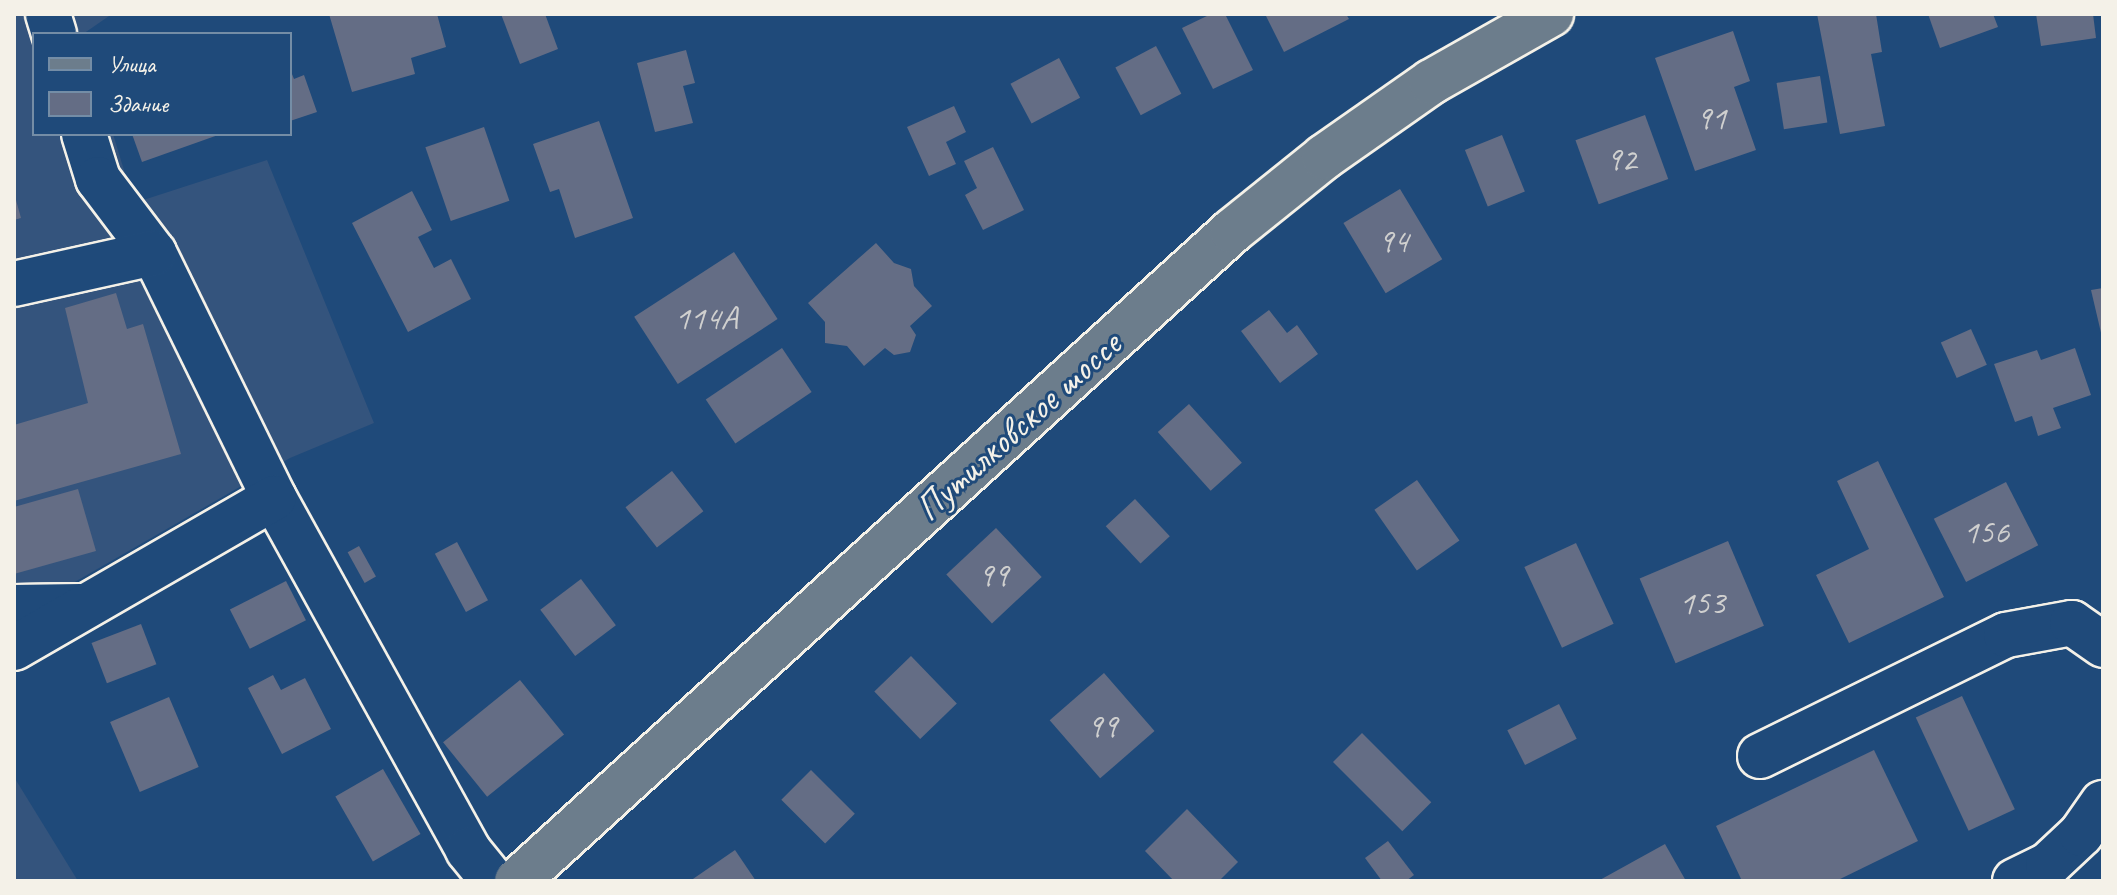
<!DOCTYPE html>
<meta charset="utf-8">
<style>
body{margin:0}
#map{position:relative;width:2117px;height:895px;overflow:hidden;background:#1f4a7a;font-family:Caveat,sans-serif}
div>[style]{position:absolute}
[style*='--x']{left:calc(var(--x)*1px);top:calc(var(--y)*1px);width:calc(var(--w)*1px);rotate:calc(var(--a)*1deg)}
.built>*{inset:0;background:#34547d}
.building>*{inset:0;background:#646d85;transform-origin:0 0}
.roads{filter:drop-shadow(2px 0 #f4f1e8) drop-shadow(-2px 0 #f4f1e8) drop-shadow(0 2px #f4f1e8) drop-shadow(0 -2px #f4f1e8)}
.minor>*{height:44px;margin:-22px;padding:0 22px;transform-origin:22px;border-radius:22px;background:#1f4a7a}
.major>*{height:44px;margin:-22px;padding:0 22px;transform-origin:22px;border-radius:22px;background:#6c7d8c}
span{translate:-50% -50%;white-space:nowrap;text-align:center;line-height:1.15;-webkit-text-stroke:6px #1f4a7a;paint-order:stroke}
.number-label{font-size:34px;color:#d0d0cf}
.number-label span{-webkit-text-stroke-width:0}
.street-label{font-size:38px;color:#f4f1e8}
.frame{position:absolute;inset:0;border:16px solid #f4f1e8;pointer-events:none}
.legend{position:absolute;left:32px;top:32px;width:260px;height:104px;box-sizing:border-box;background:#1f4a7a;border:2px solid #748da6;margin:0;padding:10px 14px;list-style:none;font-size:24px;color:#f4f1e8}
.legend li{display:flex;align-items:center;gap:16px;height:40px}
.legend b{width:40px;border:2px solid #748da6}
</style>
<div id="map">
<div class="built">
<i style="clip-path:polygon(14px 14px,112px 14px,83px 34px,34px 34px,34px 134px,113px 134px,134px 203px,267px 160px,374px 423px,290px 458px,14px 617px)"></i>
<i style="clip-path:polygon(14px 777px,78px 881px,14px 881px)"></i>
</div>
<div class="building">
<i style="clip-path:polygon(329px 14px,437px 14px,446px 47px,411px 58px,415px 74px,352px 92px)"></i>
<i style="clip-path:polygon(501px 14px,545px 14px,558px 49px,520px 64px)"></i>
<i style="clip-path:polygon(1211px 14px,1225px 14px,1253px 70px,1213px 89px,1182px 28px)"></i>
<i style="clip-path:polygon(1265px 14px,1346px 14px,1349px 19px,1284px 52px)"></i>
<i style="clip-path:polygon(1817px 14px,1876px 14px,1882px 52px,1871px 54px,1885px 126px,1840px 134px)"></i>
<i style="clip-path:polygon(1928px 14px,1993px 14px,1998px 27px,1940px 48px)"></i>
<i style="clip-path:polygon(2036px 14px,2093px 14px,2096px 38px,2041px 46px)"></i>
<i style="clip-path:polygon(1733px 31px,1750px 81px,1734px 87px,1756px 150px,1695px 171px,1655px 58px)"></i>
<i style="left:1156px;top:46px;width:54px;height:46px;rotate:62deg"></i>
<i style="clip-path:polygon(686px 50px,695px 83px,683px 86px,693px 123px,655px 132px,637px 63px)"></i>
<i style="left:1059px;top:58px;width:45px;height:55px;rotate:62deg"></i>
<i style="clip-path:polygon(290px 69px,294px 79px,304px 75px,317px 112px,290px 121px)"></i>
<i style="left:1820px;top:76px;width:47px;height:44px;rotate:81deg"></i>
<i style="clip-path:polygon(954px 106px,966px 132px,946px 142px,956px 164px,929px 176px,907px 127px)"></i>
<i style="left:1645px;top:115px;width:68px;height:74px;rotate:70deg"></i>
<i style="clip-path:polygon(599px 121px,633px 218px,575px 238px,559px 189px,550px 192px,533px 144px)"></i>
<i style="left:484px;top:127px;width:78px;height:62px;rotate:71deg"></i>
<i style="clip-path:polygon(132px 134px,221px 134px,142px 162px)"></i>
<i style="left:1502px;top:135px;width:61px;height:40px;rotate:68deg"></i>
<i style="clip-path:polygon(993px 147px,1024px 210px,983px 230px,965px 195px,977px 188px,964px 161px)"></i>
<i style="left:1400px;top:189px;width:82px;height:66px;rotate:59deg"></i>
<i style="clip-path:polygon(412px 191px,432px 230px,418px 237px,434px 268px,451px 259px,471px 299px,408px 332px,352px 223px)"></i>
<i style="clip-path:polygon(14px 193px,21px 218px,14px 220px)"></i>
<i style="clip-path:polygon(876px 243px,894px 263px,911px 269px,914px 286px,932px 306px,910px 326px,916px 335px,910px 352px,894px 355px,885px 348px,864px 366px,847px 346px,825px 343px,825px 322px,808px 303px)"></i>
<i style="left:734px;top:252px;width:80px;height:119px;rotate:57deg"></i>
<i style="clip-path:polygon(2103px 288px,2103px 337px,2102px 337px,2091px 290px)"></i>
<i style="clip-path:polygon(116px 293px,127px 329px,143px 324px,181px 454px,14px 501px,14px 425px,88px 403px,65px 308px)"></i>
<i style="clip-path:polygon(1269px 310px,1287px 333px,1297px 325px,1318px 354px,1280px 383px,1241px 331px)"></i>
<i style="left:1971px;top:329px;width:39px;height:33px;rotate:66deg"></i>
<i style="left:782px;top:348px;width:53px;height:92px;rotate:56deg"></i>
<i style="clip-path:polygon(2075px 348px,2091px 395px,2053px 408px,2061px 428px,2038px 436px,2032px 416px,2015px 422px,1994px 364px,2037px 350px,2041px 360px)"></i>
<i style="left:1189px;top:404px;width:79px;height:42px;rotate:48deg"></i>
<i style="clip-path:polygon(1878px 461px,1944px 597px,1849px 643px,1816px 575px,1869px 549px,1837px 481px)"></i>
<i style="left:672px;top:471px;width:51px;height:59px;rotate:52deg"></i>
<i style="left:1417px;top:480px;width:74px;height:52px;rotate:55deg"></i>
<i style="left:2006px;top:482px;width:71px;height:81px;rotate:63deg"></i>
<i style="clip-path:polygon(78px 489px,96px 551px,14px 574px,14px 507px)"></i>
<i style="left:1135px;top:499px;width:51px;height:40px;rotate:47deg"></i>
<i style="left:996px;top:528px;width:67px;height:68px;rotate:47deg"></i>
<i style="left:1728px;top:541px;width:92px;height:96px;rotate:67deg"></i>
<i style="left:457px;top:542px;width:66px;height:25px;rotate:62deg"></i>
<i style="left:1576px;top:543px;width:89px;height:57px;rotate:65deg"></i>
<i style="left:359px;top:546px;width:35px;height:13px;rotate:61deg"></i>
<i style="left:581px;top:579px;width:58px;height:51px;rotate:53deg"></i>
<i style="left:286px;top:581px;width:44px;height:63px;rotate:63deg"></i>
<i style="left:141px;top:624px;width:43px;height:53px;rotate:69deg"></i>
<i style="left:911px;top:656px;width:66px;height:51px;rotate:46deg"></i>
<i style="left:1104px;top:673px;width:77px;height:72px;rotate:49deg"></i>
<i style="clip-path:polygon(273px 675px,281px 690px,305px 678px,331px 729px,282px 754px,248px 688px)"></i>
<i style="left:520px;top:680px;width:70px;height:99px;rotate:51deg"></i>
<i style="left:1962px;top:696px;width:125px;height:51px;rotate:65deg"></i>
<i style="left:169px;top:697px;width:76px;height:64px;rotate:67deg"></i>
<i style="left:1559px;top:704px;width:39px;height:58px;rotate:63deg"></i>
<i style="left:1362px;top:733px;width:98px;height:41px;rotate:45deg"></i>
<i style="clip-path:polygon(1874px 750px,1918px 841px,1836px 881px,1742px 881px,1716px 826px)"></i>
<i style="left:383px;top:769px;width:75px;height:55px;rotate:60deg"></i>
<i style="left:811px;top:770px;width:62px;height:42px;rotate:45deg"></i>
<i style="clip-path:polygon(1187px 809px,1238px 862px,1219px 881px,1174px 881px,1145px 851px)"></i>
<i style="clip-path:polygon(1388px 841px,1414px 875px,1406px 881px,1382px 881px,1365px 858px)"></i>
<i style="clip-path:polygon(1665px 844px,1686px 881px,1598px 881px)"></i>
<i style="clip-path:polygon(735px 850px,756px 881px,690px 881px)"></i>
</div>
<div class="roads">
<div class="minor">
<i style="--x:48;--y:14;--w:21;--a:73"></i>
<i style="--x:84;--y:134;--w:47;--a:72.7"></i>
<i style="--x:98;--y:179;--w:93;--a:52.9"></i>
<i style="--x:154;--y:253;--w:273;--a:63.9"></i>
<i style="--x:274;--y:498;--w:402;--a:61.1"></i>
<i style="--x:468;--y:850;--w:40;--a:51"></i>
<i style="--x:14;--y:284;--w:143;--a:-12.5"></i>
<i style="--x:14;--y:607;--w:67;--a:-0.9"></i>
<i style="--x:14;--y:648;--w:300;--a:-30"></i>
<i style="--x:1760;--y:756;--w:274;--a:-26.2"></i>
<i style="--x:2006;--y:635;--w:67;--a:-10.3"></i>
<i style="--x:2072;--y:623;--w:38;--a:35"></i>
<i style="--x:2015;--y:881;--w:37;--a:-26"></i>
<i style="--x:2048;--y:865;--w:45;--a:-43.2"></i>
<i style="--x:2081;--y:834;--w:38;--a:-55"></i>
</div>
<div class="major">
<i style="--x:517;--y:881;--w:966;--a:-42.27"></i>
<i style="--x:1232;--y:231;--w:118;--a:-38.8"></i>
<i style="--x:1324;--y:157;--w:131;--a:-35"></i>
<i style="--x:1431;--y:82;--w:138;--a:-29.5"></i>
</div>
</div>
<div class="number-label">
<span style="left:1711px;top:118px">91</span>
<span style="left:1621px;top:159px">92</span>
<span style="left:1393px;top:241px">94</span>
<span style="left:706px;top:318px">114А</span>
<span style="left:1986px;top:532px">156</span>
<span style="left:993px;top:575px">99</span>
<span style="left:1702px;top:603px">153</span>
<span style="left:1102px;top:726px">99</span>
</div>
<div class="street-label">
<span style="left:1018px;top:426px;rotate:-42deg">Путилковское шоссе</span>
</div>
<div class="frame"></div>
<ul class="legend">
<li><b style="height:10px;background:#6c7d8c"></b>Улица</li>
<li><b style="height:22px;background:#646d85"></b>Здание</li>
</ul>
</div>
